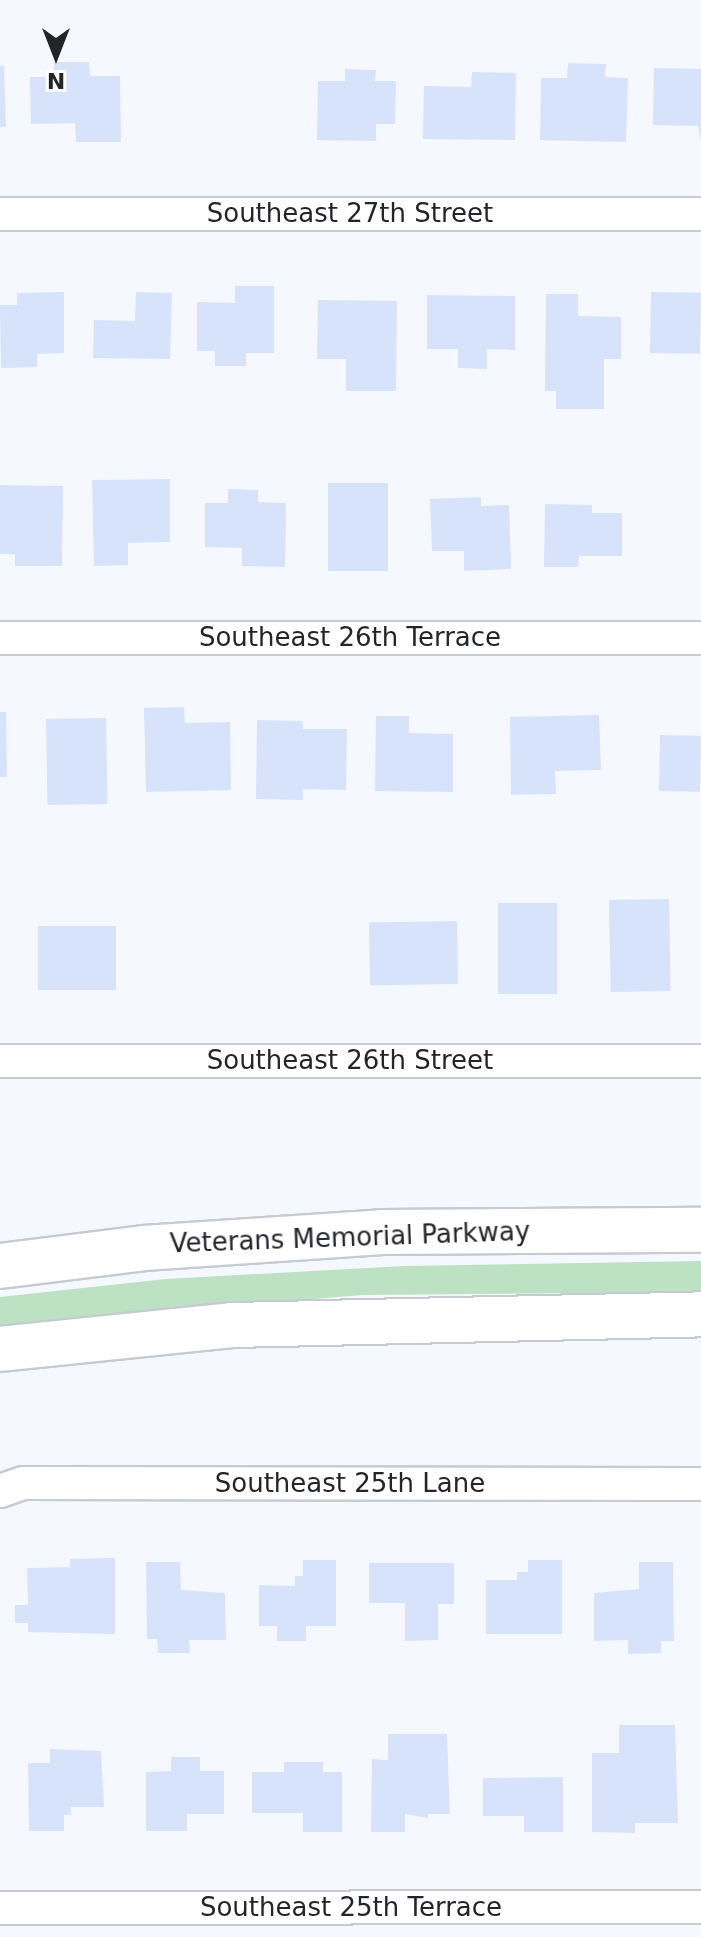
<!DOCTYPE html>
<style>
body{margin:0}
#map{position:relative;width:701px;height:1937px;overflow:hidden;background:#f5f8ff;font-family:"DejaVu Sans",sans-serif}
div>[style]{position:absolute}
[style*='--x']{left:calc(var(--x)*1px);top:calc(var(--y)*1px);width:calc(var(--w)*1px);rotate:calc(var(--a)*1deg)}
.green>*{inset:0;background:#bce2c3}
.building>*{inset:0;background:#d7e3fb;transform-origin:0 0}
.roads{filter:drop-shadow(2px 0 #c6cad2) drop-shadow(-2px 0 #c6cad2) drop-shadow(0 2px #c6cad2) drop-shadow(0 -2px #c6cad2)}
.minor>*{height:32px;margin:-16px;padding:0 16px;transform-origin:16px;border-radius:16px;background:#fff}
.highway>*{height:44px;margin:-22px;padding:0 22px;transform-origin:22px;border-radius:22px;background:#fff}
span{translate:-50% -50%;white-space:nowrap;text-align:center;line-height:1.15;-webkit-text-stroke:6px #fff;paint-order:stroke}
.street-label{font-size:26px;color:#232528}
.north{position:absolute;left:16px;top:16px;width:80px;height:80px;-webkit-text-stroke:6px #fff;paint-order:stroke;rotate:180deg;font-size:22px;font-weight:700;line-height:32px;text-align:center;color:#232528}
.north::after{content:'';display:block;margin:auto;width:28px;height:36px;background:#232528;clip-path:polygon(50% 0,100% 100%,50% 72%,0 100%)}
</style>
<div id="map">
<div class="green">
<i style="clip-path:polygon(701px 1261px,701px 1292px,362px 1295px,0 1325px,0 1297px,166px 1279px,404px 1266px)"></i>
</div>
<div class="building">
<i style="clip-path:polygon(54px 62px,89px 62px,90px 76px,120px 76px,121px 142px,76px 142px,75px 123px,31px 124px,30px 77px,54px 77px)"></i>
<i style="clip-path:polygon(568px 63px,606px 64px,605px 77px,628px 78px,626px 142px,540px 140px,541px 78px,567px 78px)"></i>
<i style="clip-path:polygon(4px 65px,6px 127px,0 127px,0 66px)"></i>
<i style="clip-path:polygon(654px 68px,701px 69px,701px 142px,698px 126px,653px 125px)"></i>
<i style="clip-path:polygon(345px 69px,376px 70px,375px 81px,396px 81px,395px 124px,376px 124px,376px 141px,317px 140px,318px 81px,345px 81px)"></i>
<i style="clip-path:polygon(472px 72px,516px 73px,515px 140px,423px 139px,424px 86px,471px 87px)"></i>
<i style="clip-path:polygon(235px 286px,274px 286px,274px 353px,246px 353px,246px 366px,215px 366px,215px 351px,197px 351px,197px 302px,235px 303px)"></i>
<i style="clip-path:polygon(64px 292px,64px 353px,37px 354px,37px 367px,1px 368px,0 305px,17px 305px,17px 293px)"></i>
<i style="clip-path:polygon(136px 292px,172px 293px,170px 359px,93px 358px,94px 320px,135px 321px)"></i>
<i style="left:651px;top:292px;width:50px;height:61px;rotate:1deg"></i>
<i style="clip-path:polygon(546px 294px,578px 294px,578px 316px,621px 317px,621px 359px,604px 359px,604px 409px,556px 409px,556px 391px,545px 391px)"></i>
<i style="clip-path:polygon(427px 295px,515px 296px,515px 350px,487px 349px,487px 369px,458px 368px,458px 349px,427px 349px)"></i>
<i style="clip-path:polygon(318px 300px,397px 301px,396px 391px,346px 391px,346px 359px,317px 359px)"></i>
<i style="clip-path:polygon(170px 479px,170px 542px,128px 543px,128px 565px,94px 566px,92px 480px)"></i>
<i style="left:328px;top:483px;width:60px;height:88px"></i>
<i style="clip-path:polygon(0 485px,63px 486px,62px 566px,15px 566px,15px 554px,0 554px)"></i>
<i style="clip-path:polygon(228px 489px,258px 490px,258px 502px,286px 503px,285px 567px,242px 566px,242px 548px,205px 547px,205px 503px,228px 503px)"></i>
<i style="clip-path:polygon(481px 497px,481px 506px,509px 505px,511px 569px,464px 571px,464px 551px,432px 551px,430px 499px)"></i>
<i style="clip-path:polygon(545px 504px,592px 505px,592px 513px,622px 513px,622px 556px,579px 556px,578px 567px,544px 567px)"></i>
<i style="clip-path:polygon(184px 707px,185px 723px,230px 722px,231px 790px,146px 792px,144px 708px)"></i>
<i style="clip-path:polygon(0 712px,6px 712px,7px 777px,0 777px)"></i>
<i style="clip-path:polygon(599px 715px,601px 770px,555px 771px,556px 794px,511px 795px,510px 717px)"></i>
<i style="clip-path:polygon(376px 716px,409px 716px,409px 733px,453px 734px,453px 792px,375px 791px)"></i>
<i style="left:106px;top:718px;width:86px;height:60px;rotate:89deg"></i>
<i style="clip-path:polygon(257px 720px,303px 721px,303px 729px,347px 729px,346px 790px,303px 789px,303px 800px,256px 799px)"></i>
<i style="left:660px;top:735px;width:41px;height:56px;rotate:1deg"></i>
<i style="left:669px;top:899px;width:92px;height:60px;rotate:89deg"></i>
<i style="left:498px;top:903px;width:59px;height:91px"></i>
<i style="left:457px;top:921px;width:63px;height:88px;rotate:89deg"></i>
<i style="left:38px;top:926px;width:78px;height:64px"></i>
<i style="clip-path:polygon(115px 1558px,115px 1634px,28px 1632px,28px 1623px,15px 1623px,15px 1605px,28px 1605px,27px 1568px,70px 1567px,70px 1559px)"></i>
<i style="clip-path:polygon(303px 1560px,336px 1560px,336px 1626px,306px 1626px,306px 1641px,277px 1641px,277px 1626px,259px 1626px,259px 1585px,295px 1586px,295px 1576px,303px 1576px)"></i>
<i style="clip-path:polygon(528px 1560px,562px 1560px,562px 1634px,486px 1634px,486px 1580px,517px 1580px,517px 1572px,528px 1572px)"></i>
<i style="clip-path:polygon(146px 1562px,180px 1562px,181px 1590px,225px 1593px,226px 1640px,189px 1640px,190px 1653px,158px 1653px,157px 1639px,147px 1639px)"></i>
<i style="clip-path:polygon(639px 1562px,673px 1562px,674px 1641px,661px 1641px,661px 1653px,628px 1654px,628px 1640px,594px 1641px,594px 1593px,639px 1589px)"></i>
<i style="clip-path:polygon(369px 1563px,454px 1563px,454px 1604px,438px 1604px,438px 1640px,405px 1641px,405px 1603px,369px 1603px)"></i>
<i style="clip-path:polygon(619px 1725px,675px 1725px,678px 1823px,635px 1823px,635px 1833px,592px 1832px,592px 1753px,619px 1753px)"></i>
<i style="clip-path:polygon(388px 1734px,447px 1734px,450px 1814px,428px 1814px,428px 1818px,405px 1814px,405px 1832px,371px 1832px,372px 1759px,388px 1760px)"></i>
<i style="clip-path:polygon(50px 1749px,101px 1751px,104px 1807px,71px 1807px,71px 1815px,64px 1815px,64px 1831px,29px 1831px,28px 1763px,50px 1763px)"></i>
<i style="clip-path:polygon(171px 1757px,200px 1757px,200px 1771px,224px 1771px,224px 1814px,187px 1814px,187px 1831px,146px 1831px,146px 1772px,171px 1771px)"></i>
<i style="clip-path:polygon(284px 1762px,323px 1762px,323px 1772px,342px 1772px,342px 1832px,303px 1832px,303px 1813px,252px 1813px,252px 1772px,284px 1772px)"></i>
<i style="clip-path:polygon(563px 1777px,563px 1832px,524px 1832px,524px 1816px,483px 1816px,483px 1778px)"></i>
</div>
<div class="roads">
<div class="minor">
<i style="--x:0;--y:214;--w:701;--a:0"></i>
<i style="--x:0;--y:638;--w:701;--a:0"></i>
<i style="--x:0;--y:1061;--w:701;--a:0"></i>
<i style="--x:0;--y:1491;--w:24;--a:-19"></i>
<i style="--x:23;--y:1483;--w:678;--a:0.08"></i>
<i style="--x:0;--y:1908;--w:701;--a:-0.08"></i>
</div>
<div class="highway">
<i style="--x:0;--y:1266;--w:145;--a:-7.1"></i>
<i style="--x:144;--y:1248;--w:239;--a:-3.8"></i>
<i style="--x:382;--y:1232;--w:319;--a:-0.4"></i>
<i style="--x:0;--y:1349;--w:233;--a:-5.9"></i>
<i style="--x:232;--y:1325;--w:469;--a:-1.3"></i>
</div>
</div>
<div class="street-label">
<span style="left:350px;top:214px">Southeast 27th Street</span>
<span style="left:350px;top:638px">Southeast 26th Terrace</span>
<span style="left:350px;top:1061px">Southeast 26th Street</span>
<span style="left:350px;top:1238px;rotate:-2deg">Veterans Memorial Parkway</span>
<span style="left:350px;top:1484px">Southeast 25th Lane</span>
<span style="left:351px;top:1908px">Southeast 25th Terrace</span>
</div>
<div class="north">N</div>
</div>
